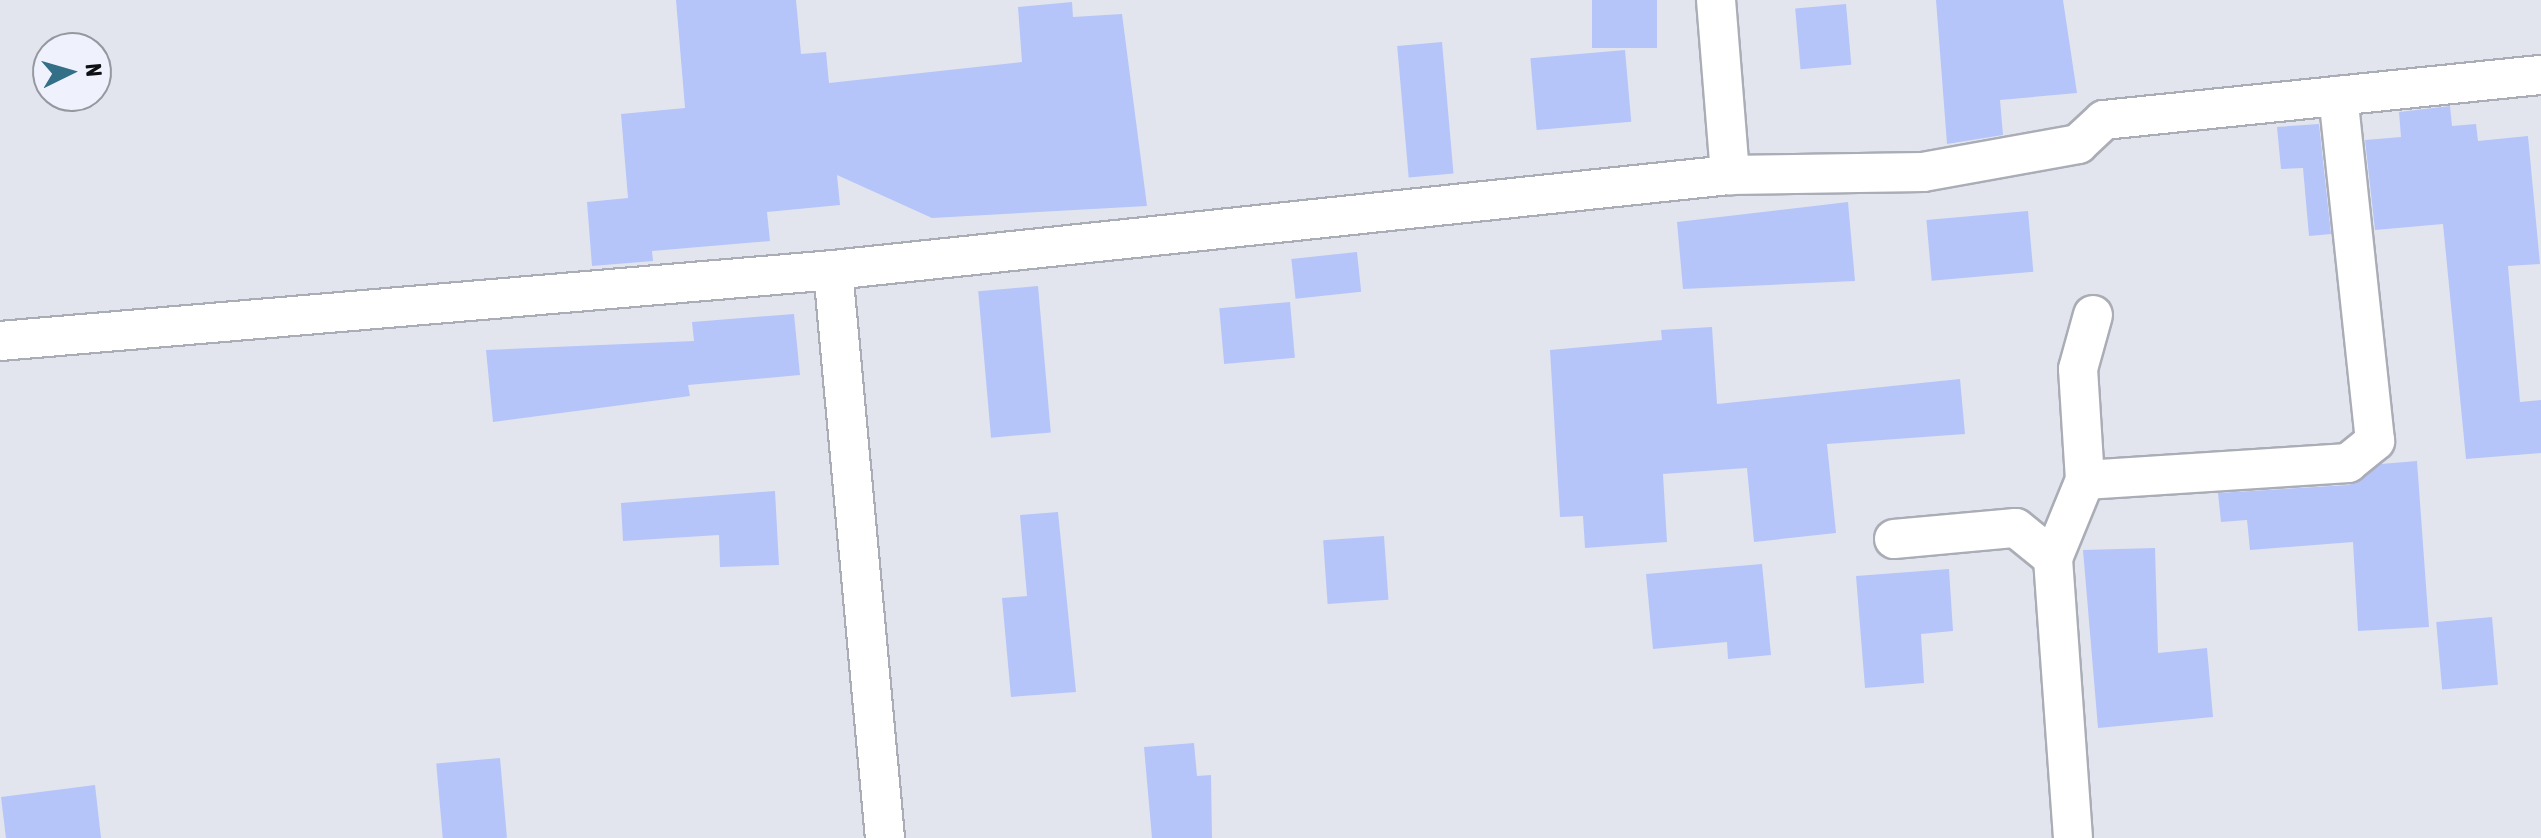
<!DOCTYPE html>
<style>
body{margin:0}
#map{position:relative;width:2541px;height:838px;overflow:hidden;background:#e2e5ee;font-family:"Asap Condensed",sans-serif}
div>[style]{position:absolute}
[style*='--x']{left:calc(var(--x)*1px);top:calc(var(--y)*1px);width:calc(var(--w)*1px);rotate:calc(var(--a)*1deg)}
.building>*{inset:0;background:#b6c5f9;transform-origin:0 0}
.roads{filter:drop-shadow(2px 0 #aaadb6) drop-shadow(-2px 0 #aaadb6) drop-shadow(0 2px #aaadb6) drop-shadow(0 -2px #aaadb6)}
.minor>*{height:38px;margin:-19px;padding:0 19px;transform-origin:19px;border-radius:19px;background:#fff}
span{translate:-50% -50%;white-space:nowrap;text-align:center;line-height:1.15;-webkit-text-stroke:6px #eff2fc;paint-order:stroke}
.north{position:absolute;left:32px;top:32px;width:80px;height:80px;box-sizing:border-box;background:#eff2fc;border:2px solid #95989f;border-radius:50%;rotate:85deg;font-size:22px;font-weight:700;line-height:32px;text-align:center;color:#0f1013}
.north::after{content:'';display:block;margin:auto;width:28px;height:36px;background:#336f87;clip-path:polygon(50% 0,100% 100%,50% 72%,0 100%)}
</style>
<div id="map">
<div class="building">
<i style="clip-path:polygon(676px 0,796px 0,801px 54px,826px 52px,829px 83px,1022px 62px,1018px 7px,1072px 2px,1073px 17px,1122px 14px,1147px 206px,932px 218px,837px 175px,840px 205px,767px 212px,770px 241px,652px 251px,653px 261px,592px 266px,587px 202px,628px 198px,621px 114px,685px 108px)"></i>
<i style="left:1592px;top:0;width:65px;height:48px"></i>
<i style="clip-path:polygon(1936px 0,2063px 0,2077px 93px,2000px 100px,2003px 135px,1947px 144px)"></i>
<i style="left:1846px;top:4px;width:61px;height:51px;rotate:85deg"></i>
<i style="left:1442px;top:42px;width:132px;height:45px;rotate:85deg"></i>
<i style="left:1625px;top:50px;width:72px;height:95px;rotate:85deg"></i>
<i style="clip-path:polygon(2450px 106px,2452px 126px,2476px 124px,2478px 141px,2528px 136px,2540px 264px,2508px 266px,2520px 402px,2541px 400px,2541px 453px,2466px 459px,2443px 224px,2375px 230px,2365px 140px,2401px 137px,2399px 112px)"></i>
<i style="clip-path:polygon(2319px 124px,2331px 234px,2309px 236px,2303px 168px,2281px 169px,2277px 127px)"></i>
<i style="clip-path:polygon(1848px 202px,1855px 281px,1683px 289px,1677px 222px)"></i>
<i style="left:2028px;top:211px;width:61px;height:102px;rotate:85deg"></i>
<i style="left:1357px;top:252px;width:40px;height:66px;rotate:84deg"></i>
<i style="left:1038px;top:286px;width:147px;height:60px;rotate:85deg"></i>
<i style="left:1290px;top:302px;width:56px;height:71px;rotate:85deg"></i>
<i style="clip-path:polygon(794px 314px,800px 375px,688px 385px,690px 396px,493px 422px,486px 350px,694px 341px,692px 322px)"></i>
<i style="clip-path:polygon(1712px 327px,1717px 404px,1960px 379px,1965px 434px,1827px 444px,1836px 533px,1754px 542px,1747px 468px,1663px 474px,1667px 542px,1585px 548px,1583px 516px,1560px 517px,1550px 350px,1662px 340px,1661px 330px)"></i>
<i style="clip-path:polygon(2417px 461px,2429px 627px,2358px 631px,2353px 542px,2250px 550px,2247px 520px,2221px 522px,2218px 493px,2349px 485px,2381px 464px)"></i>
<i style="clip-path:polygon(775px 491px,779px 565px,720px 567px,719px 535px,623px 541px,621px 503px)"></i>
<i style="clip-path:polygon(1058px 512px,1076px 692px,1011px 697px,1002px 598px,1027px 596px,1020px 515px)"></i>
<i style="left:1384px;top:536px;width:64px;height:61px;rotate:86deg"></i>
<i style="clip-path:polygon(2155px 548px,2158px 653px,2207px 648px,2213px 717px,2098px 728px,2083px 550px)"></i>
<i style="clip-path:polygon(1762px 564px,1771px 655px,1728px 659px,1727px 642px,1653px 649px,1646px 574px)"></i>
<i style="clip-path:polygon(1949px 569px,1953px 631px,1921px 634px,1924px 683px,1865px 688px,1856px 576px)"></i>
<i style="left:2492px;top:617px;width:68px;height:56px;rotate:85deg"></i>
<i style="clip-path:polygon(1194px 743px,1197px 776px,1211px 775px,1212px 838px,1152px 838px,1144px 747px)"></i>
<i style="left:500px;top:758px;width:80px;height:64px;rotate:85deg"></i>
<i style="clip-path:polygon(95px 785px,101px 838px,6px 838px,1px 797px)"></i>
</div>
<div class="roads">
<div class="minor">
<i style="--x:1716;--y:0;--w:176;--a:85.4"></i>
<i style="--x:833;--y:270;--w:570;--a:84.77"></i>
<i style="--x:0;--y:341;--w:836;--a:-4.87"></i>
<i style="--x:833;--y:270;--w:902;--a:-6.05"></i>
<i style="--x:1730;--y:175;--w:193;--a:-0.9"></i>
<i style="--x:1923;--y:172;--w:158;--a:-10.2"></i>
<i style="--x:2078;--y:144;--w:35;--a:-43"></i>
<i style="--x:2104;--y:120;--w:439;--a:-5.9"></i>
<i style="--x:2085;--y:480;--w:111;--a:-93.6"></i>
<i style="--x:2078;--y:369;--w:56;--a:-74.5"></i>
<i style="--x:1894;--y:539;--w:122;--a:-5.2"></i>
<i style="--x:2016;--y:528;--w:48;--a:39"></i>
<i style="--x:2073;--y:838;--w:281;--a:-94.1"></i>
<i style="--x:2053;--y:558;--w:84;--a:-67.7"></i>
<i style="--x:2085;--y:480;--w:264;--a:-3.7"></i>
<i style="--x:2348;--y:463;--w:35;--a:-39"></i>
<i style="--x:2375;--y:441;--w:347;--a:-96.1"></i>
</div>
</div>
<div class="north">N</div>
</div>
